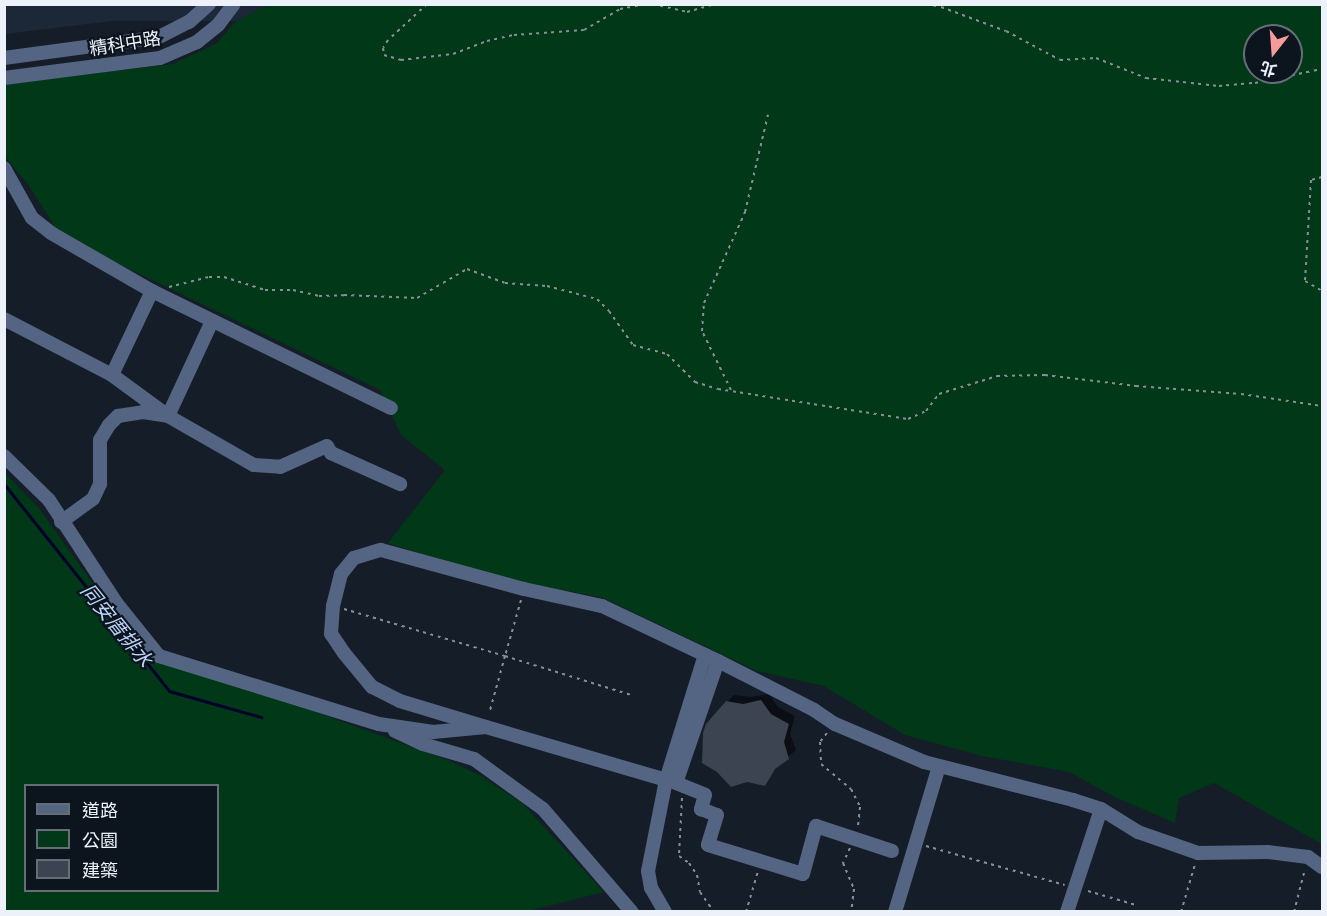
<!DOCTYPE html>
<meta charset="utf-8">
<style>
body{margin:0}
#map{position:relative;width:1327px;height:916px;overflow:hidden;background:#151d28;font-family:Barlow,"Noto Sans TC",sans-serif}
div>[style]{position:absolute}
[style*='--x']{left:calc(var(--x)*1px);top:calc(var(--y)*1px);width:calc(var(--w)*1px);rotate:calc(var(--a)*1deg)}
.built>*{inset:0;background:#1c2737}
.green>*{inset:0;background:#003818}
.shadow>*{inset:0;background:#0007}
.stream>*{height:3px;margin:-1.5px;padding:0 1.5px;transform-origin:1.5px;border-radius:1.5px;background:#00002a}
.building>*{inset:0;background:#3b4450}
.path>*{height:2px;margin-top:-1px;transform-origin:0;background:repeating-linear-gradient(90deg,#898f98 0 3px,transparent 0 7.5px)}
.minor>*{height:14px;margin:-7px;padding:0 7px;transform-origin:7px;border-radius:7px;background:#546583}
span{translate:-50% -50%;white-space:nowrap;text-align:center;line-height:1.15;-webkit-text-stroke:4.5px #0c141e;paint-order:stroke}
.street-label{font-size:18px;color:#edf2fa}
.water-label{font-size:20px;color:#bcd2f8;font-style:italic}
.frame{position:absolute;inset:0;border:6px solid #edf2fa;pointer-events:none}
.legend{position:absolute;left:24px;top:784px;width:195px;height:108px;box-sizing:border-box;background:#0c141e;border:2px solid #666d76;margin:0;padding:8px 10px;list-style:none;font-size:18px;color:#edf2fa}
.legend li{display:flex;align-items:center;gap:12px;height:30px}
.legend b{width:30px;border:2px solid #666d76}
.north{position:absolute;left:1243px;top:24px;width:60px;height:60px;box-sizing:border-box;background:#0c141e;border:2px solid #666d76;border-radius:50%;rotate:197deg;font-size:16px;font-weight:700;line-height:24px;text-align:center;color:#edf2fa}
.north::after{content:'';display:block;margin:auto;width:21px;height:27px;background:#f59b9b;clip-path:polygon(50% 0,100% 100%,50% 72%,0 100%)}
</style>
<div id="map">
<div class="built">
<i style="clip-path:polygon(4px 5px,268px 5px,236px 21px,113px 21px,5px 34px)"></i>
</div>
<div class="green">
<i style="clip-path:polygon(evenodd,268px 5px,1322px 5px,1322px 844px,1214px 783px,1179px 798px,1175px 823px,1117px 798px,1069px 772px,982px 756px,905px 735px,824px 686px,757px 671px,601px 597px,495px 578px,388px 543px,445px 470px,401px 435px,380px 390px,61px 236px,27px 183px,5px 157px,4px 84px,173px 64px,217px 43px,236px 21px,268px 5px,1255px 36px,1291px 36px,1291px 72px,1255px 72px,1255px 36px)"></i>
<i style="clip-path:polygon(evenodd,4px 472px,39px 508px,126px 630px,143px 645px,162px 656px,450px 761px,481px 776px,522px 803px,604px 892px,524px 912px,5px 911px,4px 472px,26px 786px,218px 786px,218px 890px,26px 890px,26px 786px)"></i>
</div>
<div class="shadow">
<i style="clip-path:polygon(769px 694px,778px 707px,795px 716px,790px 734px,796px 750px,779px 764px,764px 784px,727px 702px,734px 695px,751px 697px)"></i>
</div>
<div class="stream">
<i style="--x:4;--y:484;--w:265;--a:51.4"></i>
<i style="--x:169;--y:691;--w:96;--a:15.8"></i>
</div>
<div class="building">
<i style="clip-path:polygon(761px 700px,771px 714px,789px 724px,784px 742px,789px 759px,775px 769px,765px 786px,747px 782px,731px 787px,717px 772px,702px 763px,703px 733px,706px 724px,726px 701px,743px 704px)"></i>
</div>
<div class="path">
<i style="--x:427;--y:4;--w:53;--a:137.3"></i>
<i style="--x:388;--y:40;--w:9;--a:122"></i>
<i style="--x:383;--y:48;--w:7;--a:82"></i>
<i style="--x:384;--y:55;--w:18;--a:16"></i>
<i style="--x:401;--y:60;--w:52;--a:-6.6"></i>
<i style="--x:453;--y:54;--w:36;--a:-21"></i>
<i style="--x:487;--y:41;--w:28;--a:-13"></i>
<i style="--x:514;--y:35;--w:70;--a:-4.1"></i>
<i style="--x:584;--y:30;--w:42;--a:-30.3"></i>
<i style="--x:620;--y:9;--w:25;--a:-11"></i>
<i style="--x:653;--y:4;--w:35;--a:13"></i>
<i style="--x:687;--y:12;--w:29;--a:-16"></i>
<i style="--x:926;--y:4;--w:15;--a:11"></i>
<i style="--x:941;--y:7;--w:69;--a:20.3"></i>
<i style="--x:1006;--y:31;--w:61;--a:28.2"></i>
<i style="--x:1060;--y:60;--w:36;--a:-3"></i>
<i style="--x:1096;--y:58;--w:54;--a:21.8"></i>
<i style="--x:1146;--y:78;--w:73;--a:6.3"></i>
<i style="--x:1219;--y:86;--w:36;--a:-5"></i>
<i style="--x:1255;--y:83;--w:68;--a:-11.8"></i>
<i style="--x:1322;--y:177;--w:11;--a:165"></i>
<i style="--x:1311;--y:180;--w:101;--a:93.4"></i>
<i style="--x:1305;--y:281;--w:20;--a:30"></i>
<i style="--x:169;--y:287;--w:41;--a:-14"></i>
<i style="--x:209;--y:277;--w:15;--a:0"></i>
<i style="--x:224;--y:277;--w:43;--a:17.6"></i>
<i style="--x:265;--y:290;--w:28;--a:0"></i>
<i style="--x:293;--y:290;--w:27;--a:13"></i>
<i style="--x:319;--y:296;--w:25;--a:-2"></i>
<i style="--x:344;--y:295;--w:73;--a:2.4"></i>
<i style="--x:417;--y:298;--w:58;--a:-30.1"></i>
<i style="--x:467;--y:269;--w:40;--a:20.2"></i>
<i style="--x:505;--y:283;--w:42;--a:4.1"></i>
<i style="--x:547;--y:286;--w:52;--a:14.6"></i>
<i style="--x:597;--y:299;--w:17;--a:45"></i>
<i style="--x:609;--y:311;--w:42;--a:54.8"></i>
<i style="--x:633;--y:345;--w:35;--a:15"></i>
<i style="--x:667;--y:354;--w:40;--a:45"></i>
<i style="--x:695;--y:382;--w:24;--a:17"></i>
<i style="--x:718;--y:389;--w:192;--a:9"></i>
<i style="--x:908;--y:419;--w:20;--a:-24"></i>
<i style="--x:926;--y:411;--w:21;--a:-53"></i>
<i style="--x:939;--y:394;--w:61;--a:-17.2"></i>
<i style="--x:997;--y:376;--w:48;--a:-1.2"></i>
<i style="--x:1045;--y:375;--w:92;--a:6.9"></i>
<i style="--x:1136;--y:386;--w:105;--a:4.4"></i>
<i style="--x:1241;--y:394;--w:82;--a:8.4"></i>
<i style="--x:731;--y:390;--w:66;--a:-116.2"></i>
<i style="--x:702;--y:331;--w:28;--a:-86"></i>
<i style="--x:704;--y:303;--w:100;--a:-65.7"></i>
<i style="--x:745;--y:212;--w:100;--a:-76.7"></i>
<i style="--x:521;--y:600;--w:58;--a:105.9"></i>
<i style="--x:505;--y:656;--w:132;--a:17.2"></i>
<i style="--x:344;--y:609;--w:168;--a:16.3"></i>
<i style="--x:505;--y:656;--w:60;--a:105.4"></i>
<i style="--x:827;--y:733;--w:11;--a:128"></i>
<i style="--x:820;--y:742;--w:22;--a:87"></i>
<i style="--x:821;--y:764;--w:39;--a:40"></i>
<i style="--x:851;--y:789;--w:20;--a:63"></i>
<i style="--x:860;--y:807;--w:19;--a:96"></i>
<i style="--x:682;--y:798;--w:58;--a:93"></i>
<i style="--x:679;--y:856;--w:12;--a:35"></i>
<i style="--x:689;--y:863;--w:14;--a:56"></i>
<i style="--x:697;--y:875;--w:17;--a:80"></i>
<i style="--x:700;--y:892;--w:24;--a:55"></i>
<i style="--x:926;--y:846;--w:144;--a:15.7"></i>
<i style="--x:850;--y:848;--w:17;--a:115"></i>
<i style="--x:843;--y:863;--w:28;--a:67"></i>
<i style="--x:854;--y:889;--w:23;--a:97"></i>
<i style="--x:1088;--y:891;--w:50;--a:16.3"></i>
<i style="--x:746;--y:912;--w:43;--a:-73.7"></i>
<i style="--x:1181;--y:912;--w:50;--a:-73.7"></i>
<i style="--x:1294;--y:912;--w:44;--a:-75.7"></i>
</div>
<div class="minor">
<i style="--x:4;--y:58;--w:156;--a:-7.7"></i>
<i style="--x:159;--y:37;--w:34;--a:-27"></i>
<i style="--x:189;--y:22;--w:27;--a:-42"></i>
<i style="--x:4;--y:78;--w:157;--a:-7.3"></i>
<i style="--x:160;--y:58;--w:40;--a:-23.4"></i>
<i style="--x:197;--y:42;--w:27;--a:-39"></i>
<i style="--x:218;--y:25;--w:26;--a:-53"></i>
<i style="--x:4;--y:168;--w:57;--a:60.8"></i>
<i style="--x:32;--y:218;--w:24;--a:38"></i>
<i style="--x:51;--y:233;--w:116;--a:29.9"></i>
<i style="--x:152;--y:291;--w:266;--a:26.1"></i>
<i style="--x:152;--y:291;--w:93;--a:115.5"></i>
<i style="--x:112;--y:375;--w:69;--a:36.2"></i>
<i style="--x:168;--y:416;--w:99;--a:29.7"></i>
<i style="--x:254;--y:465;--w:26;--a:4"></i>
<i style="--x:280;--y:467;--w:51;--a:-24.1"></i>
<i style="--x:327;--y:446;--w:8;--a:60"></i>
<i style="--x:331;--y:453;--w:76;--a:24.2"></i>
<i style="--x:4;--y:319;--w:122;--a:27.4"></i>
<i style="--x:4;--y:456;--w:63;--a:44.4"></i>
<i style="--x:49;--y:500;--w:124;--a:56.8"></i>
<i style="--x:117;--y:604;--w:67;--a:51.1"></i>
<i style="--x:159;--y:656;--w:230;--a:17.2"></i>
<i style="--x:379;--y:724;--w:55;--a:8.4"></i>
<i style="--x:433;--y:732;--w:53;--a:-5.4"></i>
<i style="--x:486;--y:727;--w:188;--a:16.4"></i>
<i style="--x:61;--y:522;--w:39;--a:-36"></i>
<i style="--x:93;--y:499;--w:17;--a:-65"></i>
<i style="--x:100;--y:484;--w:44;--a:-90"></i>
<i style="--x:100;--y:440;--w:17;--a:-59"></i>
<i style="--x:109;--y:425;--w:13;--a:-45"></i>
<i style="--x:118;--y:416;--w:25;--a:-9"></i>
<i style="--x:143;--y:412;--w:25;--a:9"></i>
<i style="--x:168;--y:416;--w:105;--a:-65.1"></i>
<i style="--x:718;--y:661;--w:129;--a:109"></i>
<i style="--x:676;--y:783;--w:31;--a:22"></i>
<i style="--x:705;--y:795;--w:15;--a:106"></i>
<i style="--x:701;--y:809;--w:17;--a:21"></i>
<i style="--x:717;--y:815;--w:31;--a:107"></i>
<i style="--x:708;--y:845;--w:99;--a:17"></i>
<i style="--x:803;--y:874;--w:50;--a:-74.8"></i>
<i style="--x:816;--y:826;--w:80;--a:18.2"></i>
<i style="--x:486;--y:727;--w:90;--a:-163.2"></i>
<i style="--x:400;--y:701;--w:31;--a:-153"></i>
<i style="--x:372;--y:687;--w:44;--a:-129.5"></i>
<i style="--x:344;--y:653;--w:23;--a:-124"></i>
<i style="--x:331;--y:634;--w:28;--a:-86"></i>
<i style="--x:333;--y:606;--w:33;--a:-76"></i>
<i style="--x:341;--y:574;--w:21;--a:-51"></i>
<i style="--x:354;--y:558;--w:28;--a:-17"></i>
<i style="--x:381;--y:550;--w:148;--a:15.3"></i>
<i style="--x:524;--y:589;--w:80;--a:12.3"></i>
<i style="--x:602;--y:606;--w:128;--a:25.4"></i>
<i style="--x:718;--y:661;--w:108;--a:27"></i>
<i style="--x:814;--y:710;--w:25;--a:34"></i>
<i style="--x:835;--y:724;--w:97;--a:23.1"></i>
<i style="--x:924;--y:762;--w:154;--a:14.3"></i>
<i style="--x:1073;--y:800;--w:29;--a:18"></i>
<i style="--x:1101;--y:809;--w:44;--a:31.9"></i>
<i style="--x:1138;--y:832;--w:64;--a:19.3"></i>
<i style="--x:1198;--y:853;--w:70;--a:-0.8"></i>
<i style="--x:1268;--y:852;--w:40;--a:7.1"></i>
<i style="--x:1308;--y:857;--w:17;--a:36"></i>
<i style="--x:395;--y:731;--w:31;--a:25"></i>
<i style="--x:423;--y:744;--w:53;--a:16.4"></i>
<i style="--x:474;--y:759;--w:85;--a:35.9"></i>
<i style="--x:543;--y:809;--w:136;--a:49.2"></i>
<i style="--x:665;--y:912;--w:28;--a:-120"></i>
<i style="--x:651;--y:888;--w:17;--a:-100"></i>
<i style="--x:648;--y:871;--w:93;--a:-78.8"></i>
<i style="--x:666;--y:780;--w:131;--a:-72.7"></i>
<i style="--x:895;--y:912;--w:152;--a:-73.2"></i>
<i style="--x:1067;--y:912;--w:108;--a:-71.7"></i>
</div>
<div class="street-label">
<span style="left:125px;top:43px;rotate:-9deg">精科中路</span>
</div>
<div class="water-label">
<span style="left:117px;top:625px;rotate:51deg">同安厝排水</span>
</div>
<div class="frame"></div>
<ul class="legend">
<li><b style="height:8px;background:#546583"></b>道路</li>
<li><b style="height:16px;background:#003818"></b>公園</li>
<li><b style="height:16px;background:#3b4450"></b>建築</li>
</ul>
<div class="north">北</div>
</div>
